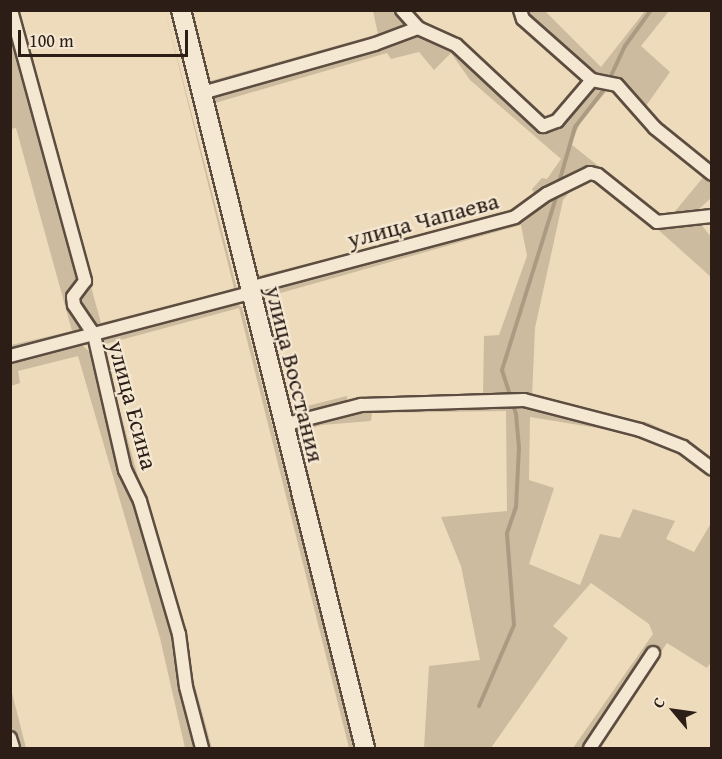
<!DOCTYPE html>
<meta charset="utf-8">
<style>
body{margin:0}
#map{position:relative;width:722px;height:759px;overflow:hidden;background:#eedbbb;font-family:"Gentium Book Plus",serif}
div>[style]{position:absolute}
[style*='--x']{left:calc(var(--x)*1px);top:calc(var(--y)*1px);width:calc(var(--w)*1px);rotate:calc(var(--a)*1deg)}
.green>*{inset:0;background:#cdbb9f}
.stream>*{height:4px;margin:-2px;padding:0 2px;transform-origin:2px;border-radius:2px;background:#ac9b83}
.roads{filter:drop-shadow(2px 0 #5c4d40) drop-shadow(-2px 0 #5c4d40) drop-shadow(0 2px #5c4d40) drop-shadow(0 -2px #5c4d40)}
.street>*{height:12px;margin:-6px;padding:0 6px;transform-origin:6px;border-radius:6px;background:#f4e8d3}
.secondary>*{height:18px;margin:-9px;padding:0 9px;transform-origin:9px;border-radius:9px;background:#f4e8d3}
span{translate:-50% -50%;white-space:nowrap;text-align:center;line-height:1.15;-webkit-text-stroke:4.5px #f4e8d3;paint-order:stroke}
.street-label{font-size:24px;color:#2c1e17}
.frame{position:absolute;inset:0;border:12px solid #2c1e17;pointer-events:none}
.north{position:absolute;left:644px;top:681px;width:60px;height:60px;-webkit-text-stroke:4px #f4e8d3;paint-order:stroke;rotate:299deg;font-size:16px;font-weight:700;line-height:24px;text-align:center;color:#2c1e17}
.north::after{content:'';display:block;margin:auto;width:21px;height:27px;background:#2c1e17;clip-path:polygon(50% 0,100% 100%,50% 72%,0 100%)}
.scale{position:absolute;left:18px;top:30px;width:170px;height:27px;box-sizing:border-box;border:3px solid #2c1e17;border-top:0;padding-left:8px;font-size:18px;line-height:21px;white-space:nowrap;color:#2c1e17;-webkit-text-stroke:4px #f4e8d3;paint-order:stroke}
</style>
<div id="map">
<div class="green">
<i style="clip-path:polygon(165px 11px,237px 289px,208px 298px,206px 296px,234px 288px)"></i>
<i style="clip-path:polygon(373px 11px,396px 11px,410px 26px,211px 85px,210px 81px,378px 34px)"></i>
<i style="clip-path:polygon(524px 11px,545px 11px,601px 67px,645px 11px,669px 11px,641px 46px,670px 72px,643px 110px,618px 82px,594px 75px)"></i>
<i style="clip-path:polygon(10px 21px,80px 280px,73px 287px,86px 332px,11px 350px,11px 345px,72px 331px,16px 128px,11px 129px)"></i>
<i style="clip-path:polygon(416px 31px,454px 48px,541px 130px,559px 126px,597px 85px,604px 83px,616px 88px,654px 130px,711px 176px,711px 198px,699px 209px,672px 215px,705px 175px,638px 118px,628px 103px,610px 87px,581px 121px,571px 144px,659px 215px,603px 172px,589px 168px,535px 196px,532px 189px,542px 178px,547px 179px,561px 159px,470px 80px,451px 53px,434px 70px,419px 52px,391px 59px,387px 53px,215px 103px,212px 94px,376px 47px)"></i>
<i style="clip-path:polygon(581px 178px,563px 200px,535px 328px,532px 397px,649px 423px,690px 443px,646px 425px,561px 408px,532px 397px,483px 394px,484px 336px,499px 335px,527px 256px,521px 225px,263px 298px,260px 289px,468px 235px)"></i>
<i style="clip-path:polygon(508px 213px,465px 228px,259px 280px,258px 276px)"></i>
<i style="clip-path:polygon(700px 223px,711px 237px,711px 277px,654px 226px)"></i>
<i style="clip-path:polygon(90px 283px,101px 323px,189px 300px,187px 304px,96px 330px,78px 305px,78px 297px)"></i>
<i style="clip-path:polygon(233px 302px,242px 307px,355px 748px,349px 748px,239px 308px,102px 345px,212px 748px,205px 748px,99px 341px)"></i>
<i style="clip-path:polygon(82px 345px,93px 355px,174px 635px,197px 748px,185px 748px,160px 638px,78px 356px,18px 371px,20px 383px,11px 386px,11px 361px)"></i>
<i style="clip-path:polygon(347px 396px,347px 400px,363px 400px,294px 417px,291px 410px)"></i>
<i style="clip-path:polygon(523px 405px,610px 430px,530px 417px,529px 480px,554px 488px,529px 564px,580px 585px,600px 534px,620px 538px,633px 509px,675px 521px,666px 539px,694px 552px,711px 523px,712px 660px,707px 668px,667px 643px,598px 748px,573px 748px,653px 634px,649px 624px,591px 583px,553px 626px,568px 638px,491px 748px,424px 748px,429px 666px,480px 660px,461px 566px,441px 517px,507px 511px,506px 411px,372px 413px,371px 421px,322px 425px,298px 432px,296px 425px,364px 409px)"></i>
<i style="clip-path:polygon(10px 685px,26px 748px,17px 748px,11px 722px)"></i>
</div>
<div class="stream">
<i style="--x:609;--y:80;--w:38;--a:-65"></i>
<i style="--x:625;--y:46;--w:44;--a:-54.2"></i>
<i style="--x:558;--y:186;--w:61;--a:-73.9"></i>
<i style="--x:575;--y:127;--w:51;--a:-52.2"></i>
<i style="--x:479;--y:706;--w:88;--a:-66.6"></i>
<i style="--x:514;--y:625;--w:92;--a:-94.4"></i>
<i style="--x:507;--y:533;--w:28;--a:-71"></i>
<i style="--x:516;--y:507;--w:59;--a:-87.1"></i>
<i style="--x:519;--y:448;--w:34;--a:-95"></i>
<i style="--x:516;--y:414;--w:46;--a:-107.7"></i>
<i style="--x:502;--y:370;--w:184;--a:-72.6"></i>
</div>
<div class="roads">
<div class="street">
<i style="--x:11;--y:10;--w:281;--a:74.7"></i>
<i style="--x:85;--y:281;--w:20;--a:127"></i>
<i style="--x:73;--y:297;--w:8;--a:83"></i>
<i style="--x:74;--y:305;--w:36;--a:56"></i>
<i style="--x:94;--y:335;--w:139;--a:77.1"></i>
<i style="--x:125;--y:470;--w:34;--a:64"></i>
<i style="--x:140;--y:501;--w:139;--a:73.7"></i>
<i style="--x:179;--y:634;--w:53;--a:82.5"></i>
<i style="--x:186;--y:687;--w:63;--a:75.3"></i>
<i style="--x:402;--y:10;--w:24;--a:48"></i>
<i style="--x:418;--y:28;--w:42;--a:24.1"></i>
<i style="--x:456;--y:45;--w:119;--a:43"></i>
<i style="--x:543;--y:126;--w:15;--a:-20"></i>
<i style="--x:557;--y:121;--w:54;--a:-49.5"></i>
<i style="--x:520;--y:10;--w:9;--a:72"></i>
<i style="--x:523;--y:19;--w:92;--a:41.5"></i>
<i style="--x:592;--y:80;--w:25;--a:11"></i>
<i style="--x:617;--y:85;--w:57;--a:48.5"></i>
<i style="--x:655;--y:128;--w:73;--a:38.9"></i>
<i style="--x:202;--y:93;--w:180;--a:-15.8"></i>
<i style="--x:375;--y:44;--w:46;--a:-20.4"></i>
<i style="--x:249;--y:288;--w:275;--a:-14.9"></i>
<i style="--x:515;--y:217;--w:39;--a:-36"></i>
<i style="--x:547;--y:194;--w:48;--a:-26"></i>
<i style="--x:590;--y:173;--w:8;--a:14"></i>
<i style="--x:598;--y:175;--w:75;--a:38.5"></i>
<i style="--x:657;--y:222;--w:55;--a:-6.2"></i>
<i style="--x:10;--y:356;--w:248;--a:-14.7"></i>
<i style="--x:283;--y:425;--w:81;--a:-14.4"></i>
<i style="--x:361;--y:405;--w:163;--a:-1.8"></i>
<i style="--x:524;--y:400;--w:120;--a:14.5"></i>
<i style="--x:640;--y:430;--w:46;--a:21.6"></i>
<i style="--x:683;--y:447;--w:36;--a:37"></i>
<i style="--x:10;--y:738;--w:10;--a:73"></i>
<i style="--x:590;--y:748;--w:114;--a:-56.4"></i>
</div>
<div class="secondary">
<i style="--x:181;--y:10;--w:761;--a:76"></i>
</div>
</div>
<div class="street-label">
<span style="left:423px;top:220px;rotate:-15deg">улица Чапаева</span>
<span style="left:295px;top:374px;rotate:76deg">улица Восстания</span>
<span style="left:133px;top:405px;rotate:75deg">улица Есина</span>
</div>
<div class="frame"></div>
<div class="north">С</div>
<div class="scale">100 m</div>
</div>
